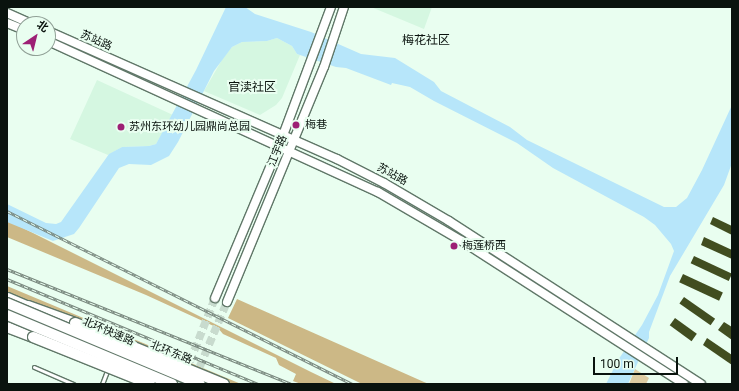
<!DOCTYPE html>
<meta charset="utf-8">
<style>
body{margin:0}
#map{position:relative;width:739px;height:391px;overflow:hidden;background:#e9fef0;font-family:Roboto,"Noto Sans SC",sans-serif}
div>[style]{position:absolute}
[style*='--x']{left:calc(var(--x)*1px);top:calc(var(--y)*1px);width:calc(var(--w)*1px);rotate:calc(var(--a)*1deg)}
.built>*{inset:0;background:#d5f7e1}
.green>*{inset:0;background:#decca2}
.forest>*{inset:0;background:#ccb886}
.water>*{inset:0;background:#b7e6fa}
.building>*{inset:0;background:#414d20;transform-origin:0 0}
.secondary-tunnel>*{height:8px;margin-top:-4px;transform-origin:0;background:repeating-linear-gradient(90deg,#c8dbce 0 8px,transparent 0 12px)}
.roads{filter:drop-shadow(1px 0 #607768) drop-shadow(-1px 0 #607768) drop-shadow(0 1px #607768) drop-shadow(0 -1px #607768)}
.lane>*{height:3px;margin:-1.5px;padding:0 1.5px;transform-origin:1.5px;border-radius:1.5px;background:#fff}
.secondary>*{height:8px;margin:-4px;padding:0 4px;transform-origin:4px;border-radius:4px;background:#fff}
.primary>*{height:9px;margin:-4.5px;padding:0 4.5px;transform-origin:4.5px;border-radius:4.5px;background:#fff}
.highway>*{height:10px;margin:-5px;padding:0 5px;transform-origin:5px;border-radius:5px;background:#fff}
.rail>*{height:3px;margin-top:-1.5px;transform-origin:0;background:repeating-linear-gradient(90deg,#e9fef0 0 4.5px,#77867c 0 9px);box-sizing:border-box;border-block:1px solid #77867c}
.bridges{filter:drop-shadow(1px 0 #607768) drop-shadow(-1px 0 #607768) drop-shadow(0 1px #607768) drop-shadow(0 -1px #607768)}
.highway-bridge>*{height:10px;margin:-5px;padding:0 5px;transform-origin:5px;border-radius:5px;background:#fff}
.dots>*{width:11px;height:11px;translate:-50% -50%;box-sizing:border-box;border:2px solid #e9fef0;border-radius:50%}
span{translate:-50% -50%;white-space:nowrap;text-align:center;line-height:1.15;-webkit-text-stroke:4px #e9fef0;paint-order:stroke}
.street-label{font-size:11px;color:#0a130e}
.poi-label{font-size:11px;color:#0a130e}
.left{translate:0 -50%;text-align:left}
.neighbourhood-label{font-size:12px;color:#0a130e}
.frame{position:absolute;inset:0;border:8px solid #0a130e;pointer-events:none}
.north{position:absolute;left:16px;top:16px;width:40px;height:40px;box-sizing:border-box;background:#e9fef0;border:1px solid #90a096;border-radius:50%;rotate:35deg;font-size:11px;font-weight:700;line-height:16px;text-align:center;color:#0a130e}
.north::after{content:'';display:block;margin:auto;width:14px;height:18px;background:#9d2075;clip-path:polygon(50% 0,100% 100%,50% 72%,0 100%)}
.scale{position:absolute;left:593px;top:357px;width:85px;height:18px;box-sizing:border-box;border:2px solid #0a130e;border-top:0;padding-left:5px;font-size:12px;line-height:14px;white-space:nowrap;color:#0a130e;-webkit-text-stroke:3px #e9fef0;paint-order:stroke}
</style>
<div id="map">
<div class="built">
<i style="clip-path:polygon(371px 7px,432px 7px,424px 29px)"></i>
<i style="clip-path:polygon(277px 38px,292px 46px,297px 54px,300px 55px,282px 98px,276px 105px,260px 115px,204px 91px,223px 58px,232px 47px,242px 42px,267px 41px)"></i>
<i style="clip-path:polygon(97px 80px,173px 115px,156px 144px,149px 146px,122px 147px,108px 155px,70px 139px)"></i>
</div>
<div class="green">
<i style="clip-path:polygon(635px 369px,649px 378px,646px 384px,629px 384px)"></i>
</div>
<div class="forest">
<i style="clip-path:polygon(7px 220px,311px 372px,336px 384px,301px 384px,293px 381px,296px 374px,279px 365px,276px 358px,223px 334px,218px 328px,146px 295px,7px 237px)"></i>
<i style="clip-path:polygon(7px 286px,241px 384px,232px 384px,7px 293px)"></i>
<i style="clip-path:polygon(237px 299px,424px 382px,429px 384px,362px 384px,228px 318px)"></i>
</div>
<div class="water">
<i style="clip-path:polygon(226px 7px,245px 7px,255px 14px,311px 32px,361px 54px,395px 58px,434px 82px,441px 91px,510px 127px,527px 140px,664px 207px,676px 207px,687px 198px,702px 170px,732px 105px,732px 163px,724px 185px,670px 276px,649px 332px,649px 338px,628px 384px,606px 384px,618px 360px,642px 325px,658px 295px,674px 251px,671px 244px,655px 225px,644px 217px,553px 168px,517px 143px,434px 101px,410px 87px,392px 83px,391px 85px,346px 68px,336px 67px,297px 54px,292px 46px,277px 38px,267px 41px,242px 42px,232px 47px,214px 71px,178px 142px,169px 156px,151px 165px,129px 164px,119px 168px,79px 228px,74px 234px,53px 241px,7px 222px,7px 204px,46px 223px,56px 224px,61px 222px,109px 154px,122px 147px,149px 146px,156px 144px,196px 70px)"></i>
</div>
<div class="building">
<i style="clip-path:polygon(713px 217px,732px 226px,732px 235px,710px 224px)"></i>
<i style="clip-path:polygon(704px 237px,732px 250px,732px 259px,701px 245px)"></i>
<i style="left:694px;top:256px;width:42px;height:8px;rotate:25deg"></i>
<i style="left:683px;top:274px;width:44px;height:9px;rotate:25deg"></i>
<i style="left:684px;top:297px;width:38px;height:8px;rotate:35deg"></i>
<i style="left:675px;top:318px;width:27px;height:9px;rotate:36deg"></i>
<i style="clip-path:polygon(724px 322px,732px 327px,732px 340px,718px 330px)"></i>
<i style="clip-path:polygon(707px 338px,732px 355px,732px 365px,703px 345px)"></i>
</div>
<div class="secondary-tunnel">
<i style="--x:195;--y:378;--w:82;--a:-67.2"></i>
<i style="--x:181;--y:384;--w:92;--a:-68.4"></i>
</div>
<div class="roads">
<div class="lane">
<i style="--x:34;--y:367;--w:43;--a:23.6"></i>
<i style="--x:102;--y:384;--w:17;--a:-69"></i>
</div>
<div class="secondary">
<i style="--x:7;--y:13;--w:27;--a:24"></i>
<i style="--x:7;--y:23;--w:18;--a:22"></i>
<i style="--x:48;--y:31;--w:316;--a:23.9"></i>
<i style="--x:337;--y:159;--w:53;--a:27.1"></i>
<i style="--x:384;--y:183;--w:75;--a:30.3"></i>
<i style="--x:449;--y:221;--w:300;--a:32.9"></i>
<i style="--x:48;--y:41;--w:363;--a:24.6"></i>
<i style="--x:378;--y:192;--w:97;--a:30.3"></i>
<i style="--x:462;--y:241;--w:264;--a:32.8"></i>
<i style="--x:215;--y:298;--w:165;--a:-67.2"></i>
<i style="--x:279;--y:146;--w:148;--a:-69.5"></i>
<i style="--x:227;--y:302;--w:254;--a:-67.6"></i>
<i style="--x:324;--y:67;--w:63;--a:-71.6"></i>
</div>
<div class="primary">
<i style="--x:7;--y:297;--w:28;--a:23"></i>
</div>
<div class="highway">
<i style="--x:28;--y:306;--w:50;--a:19.9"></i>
<i style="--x:7;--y:327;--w:28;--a:21"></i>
</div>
</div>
<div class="rail">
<i style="--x:7;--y:211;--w:386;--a:26.6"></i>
<i style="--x:7;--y:269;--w:306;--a:22"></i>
<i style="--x:7;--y:279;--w:272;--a:22.7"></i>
</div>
<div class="bridges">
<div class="highway-bridge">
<i style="--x:7;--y:303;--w:209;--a:22.8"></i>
<i style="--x:7;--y:315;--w:179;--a:22.7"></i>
<i style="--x:75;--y:323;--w:161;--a:22.3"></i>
<i style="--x:33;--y:337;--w:126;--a:21.9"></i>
</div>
</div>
<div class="dots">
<i style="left:296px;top:125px;background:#9d2075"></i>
<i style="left:121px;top:127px;background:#9d2075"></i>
<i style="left:454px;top:246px;background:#9d2075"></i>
</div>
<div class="street-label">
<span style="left:96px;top:41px;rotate:24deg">苏站路</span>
<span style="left:278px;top:151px;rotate:-68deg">江宇路</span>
<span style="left:392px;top:175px;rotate:28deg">苏站路</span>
<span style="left:108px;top:332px;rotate:23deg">北环快速路</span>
<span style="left:171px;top:353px;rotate:22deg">北环东路</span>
</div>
<div class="poi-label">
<span class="left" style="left:305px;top:125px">梅巷</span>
<span class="left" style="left:129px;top:127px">苏州东环幼儿园鼎尚总园</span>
<span class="left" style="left:462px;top:246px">梅莲桥西</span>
</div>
<div class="neighbourhood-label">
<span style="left:426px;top:41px">梅花社区</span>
<span style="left:252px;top:88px">官渎社区</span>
</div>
<div class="frame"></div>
<div class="north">北</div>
<div class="scale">100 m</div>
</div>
